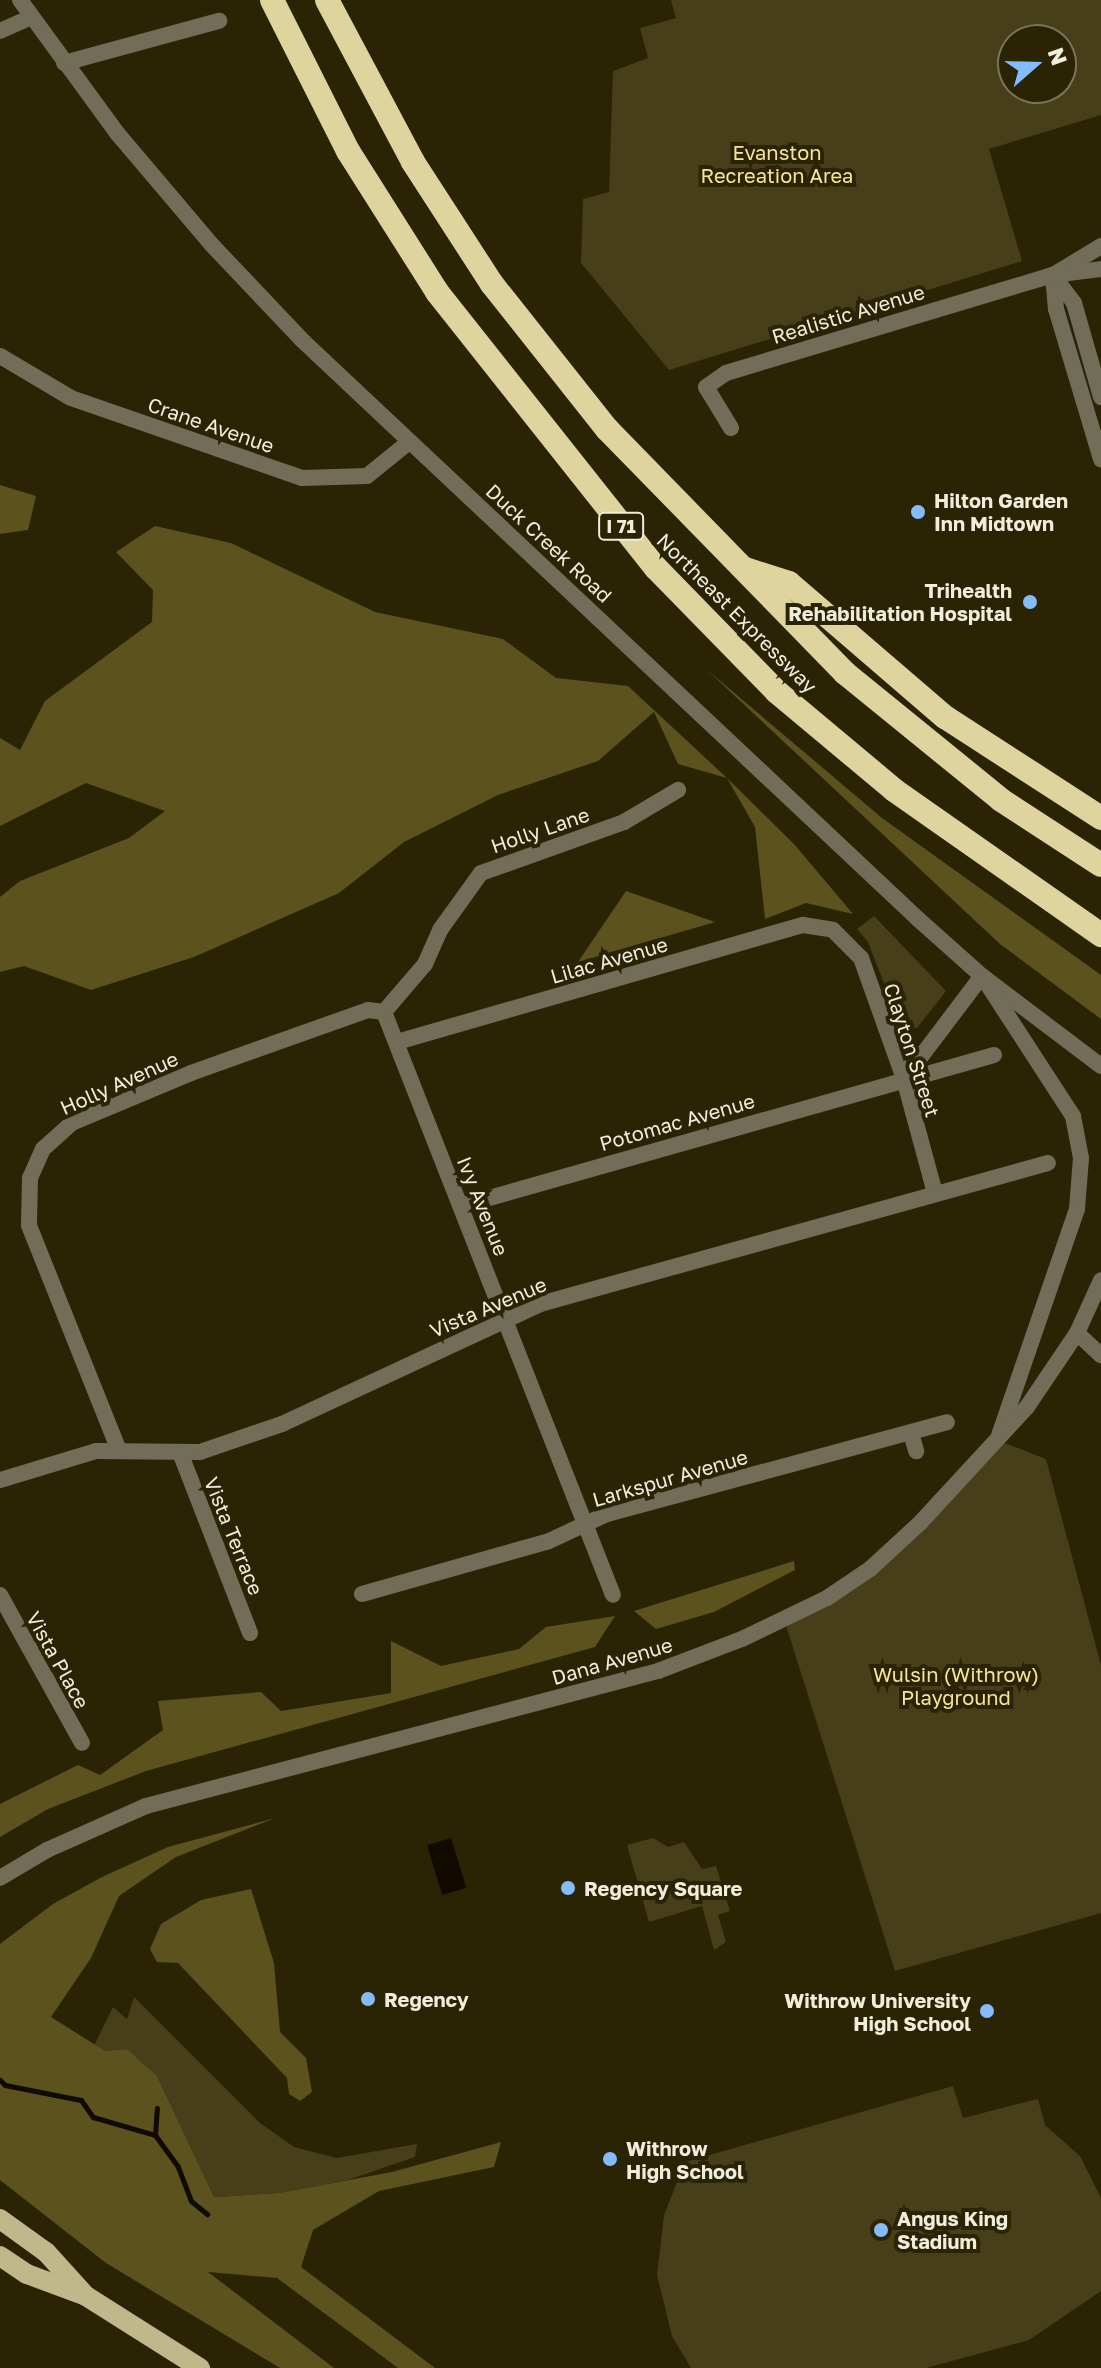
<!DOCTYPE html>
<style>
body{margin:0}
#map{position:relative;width:1101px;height:2368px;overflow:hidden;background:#2a2405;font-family:"Golos Text",sans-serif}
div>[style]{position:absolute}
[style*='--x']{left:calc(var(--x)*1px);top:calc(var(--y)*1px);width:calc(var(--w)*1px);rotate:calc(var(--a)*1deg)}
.green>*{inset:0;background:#473f1a}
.forest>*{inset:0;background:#5c521e}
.water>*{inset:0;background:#100a00;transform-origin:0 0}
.stream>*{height:5px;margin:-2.5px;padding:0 2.5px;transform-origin:2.5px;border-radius:2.5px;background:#100a00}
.minor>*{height:16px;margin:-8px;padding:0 8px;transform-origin:8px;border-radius:8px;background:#716d58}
.major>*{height:20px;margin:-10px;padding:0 10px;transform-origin:10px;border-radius:10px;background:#c0b78a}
.highway>*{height:24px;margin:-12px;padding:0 12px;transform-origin:12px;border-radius:12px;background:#dfd49e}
.dots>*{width:22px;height:22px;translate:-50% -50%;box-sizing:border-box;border:4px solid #2a2405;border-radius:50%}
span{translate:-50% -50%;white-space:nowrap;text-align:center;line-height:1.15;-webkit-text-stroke:8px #2a2405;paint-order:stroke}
.shield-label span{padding:2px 6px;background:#2a2405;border:2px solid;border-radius:6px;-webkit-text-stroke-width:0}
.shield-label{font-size:18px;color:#f1eddc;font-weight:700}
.park-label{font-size:20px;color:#f6e595}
.street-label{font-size:20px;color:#f1eddc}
.poi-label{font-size:20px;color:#f1eddc;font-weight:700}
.left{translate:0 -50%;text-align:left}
.right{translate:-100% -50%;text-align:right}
.north{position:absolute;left:997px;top:24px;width:80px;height:80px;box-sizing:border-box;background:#2a2405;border:2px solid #7a745b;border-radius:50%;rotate:70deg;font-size:22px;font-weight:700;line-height:32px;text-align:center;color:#f1eddc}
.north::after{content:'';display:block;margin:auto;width:28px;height:36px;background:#84bbfb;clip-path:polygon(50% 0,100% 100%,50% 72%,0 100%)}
</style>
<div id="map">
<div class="green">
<i style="clip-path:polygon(evenodd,671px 0,1101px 0,1101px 115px,989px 149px,1022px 261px,669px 370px,581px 263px,583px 199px,609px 192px,613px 71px,648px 58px,640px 28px,676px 18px,671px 0,1013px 40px,1061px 40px,1061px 88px,1013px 88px,1013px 40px)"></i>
<i style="clip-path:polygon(874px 916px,946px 991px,917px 1028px,903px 1028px,899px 1022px,868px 942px,857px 929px)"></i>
<i style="clip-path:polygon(997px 1440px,1046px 1459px,1101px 1665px,1101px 1913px,895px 1971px,784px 1619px,870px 1569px)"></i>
<i style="clip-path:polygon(653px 1838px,668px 1847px,684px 1842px,702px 1869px,716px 1866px,730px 1911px,718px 1915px,726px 1942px,714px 1950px,702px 1906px,649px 1922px,627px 1845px)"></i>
<i style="clip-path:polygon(134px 1997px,260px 2123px,294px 2147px,337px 2158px,417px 2144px,415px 2157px,348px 2180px,279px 2193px,214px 2197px,157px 2076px,127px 2049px,105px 2051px,94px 2046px,113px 2007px,127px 2019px)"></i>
<i style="clip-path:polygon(953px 2086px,963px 2118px,1038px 2099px,1045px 2125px,1080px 2156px,1101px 2198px,1101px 2291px,1029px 2340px,926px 2368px,691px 2368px,672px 2336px,657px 2275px,664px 2215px,685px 2162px)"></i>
</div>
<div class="forest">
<i style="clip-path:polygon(0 485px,36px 496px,28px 530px,0 534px)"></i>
<i style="clip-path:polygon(155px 526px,231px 543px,375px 612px,503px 639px,556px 678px,628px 686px,727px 778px,794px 844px,853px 914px,806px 903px,765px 919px,755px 827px,727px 778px,678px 764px,654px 712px,598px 761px,498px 795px,404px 842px,339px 893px,194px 957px,91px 990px,24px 966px,0 972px,0 897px,20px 881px,129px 838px,165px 811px,86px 783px,0 826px,0 738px,20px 750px,45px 701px,152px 622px,153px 590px,116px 552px)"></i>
<i style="clip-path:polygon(706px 669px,882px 818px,1101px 975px,1101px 1019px,1000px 944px)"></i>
<i style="clip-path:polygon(626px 891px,715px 922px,578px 962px)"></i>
<i style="clip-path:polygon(794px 1561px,795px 1570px,714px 1612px,656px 1629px,634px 1611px)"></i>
<i style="clip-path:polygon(615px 1616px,595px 1647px,146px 1771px,48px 1809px,0 1837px,0 1804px,78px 1765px,100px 1775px,163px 1730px,158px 1701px,261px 1692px,281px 1711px,391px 1693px,391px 1641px,441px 1666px,519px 1649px,546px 1627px)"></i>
<i style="clip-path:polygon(275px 1818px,176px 1857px,119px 1896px,91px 1958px,51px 2017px,105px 2051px,127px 2049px,157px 2076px,214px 2197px,279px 2193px,392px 2172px,501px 2142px,494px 2167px,379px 2191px,313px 2230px,301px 2267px,435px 2368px,398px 2368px,277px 2278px,208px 2272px,334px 2368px,280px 2368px,106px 2263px,0 2180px,0 1944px,53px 1904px,102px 1877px,168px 1847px)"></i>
<i style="clip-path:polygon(251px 1889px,274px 1963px,280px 2032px,306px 2058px,312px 2092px,300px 2101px,289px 2094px,287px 2078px,178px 1963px,157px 1962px,150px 1949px,161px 1924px,201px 1900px)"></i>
</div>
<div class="water">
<i style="left:451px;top:1838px;width:52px;height:25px;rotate:73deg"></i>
</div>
<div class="stream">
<i style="--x:0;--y:2080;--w:7;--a:45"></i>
<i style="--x:5;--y:2085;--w:77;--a:11.2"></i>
<i style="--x:81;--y:2100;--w:21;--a:55"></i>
<i style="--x:93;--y:2117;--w:65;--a:16.2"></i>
<i style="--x:155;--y:2135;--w:39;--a:54"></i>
<i style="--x:178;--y:2167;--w:36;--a:69"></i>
<i style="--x:191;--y:2201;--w:21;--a:39"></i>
<i style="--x:155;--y:2135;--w:27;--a:-86"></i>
</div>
<div class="minor">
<i style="--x:20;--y:0;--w:165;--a:53.9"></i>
<i style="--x:117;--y:133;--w:145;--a:49.7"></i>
<i style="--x:211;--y:244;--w:134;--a:46.5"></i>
<i style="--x:303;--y:341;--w:844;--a:43.22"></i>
<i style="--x:918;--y:919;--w:86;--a:41.7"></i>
<i style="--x:982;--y:976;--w:149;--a:37.1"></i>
<i style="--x:0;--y:31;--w:35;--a:-24"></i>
<i style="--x:64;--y:63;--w:161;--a:-15.2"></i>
<i style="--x:1053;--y:275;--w:34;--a:85"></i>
<i style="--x:1056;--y:309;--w:157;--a:73.3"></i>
<i style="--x:1053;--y:275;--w:35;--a:53"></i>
<i style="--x:1074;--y:303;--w:98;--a:74"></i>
<i style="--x:1053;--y:275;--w:56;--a:-31.1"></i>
<i style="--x:0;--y:356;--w:82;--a:30.6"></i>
<i style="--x:71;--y:398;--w:244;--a:19.1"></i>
<i style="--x:302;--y:478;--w:65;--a:-1.8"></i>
<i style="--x:367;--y:476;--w:54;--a:-39"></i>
<i style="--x:731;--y:428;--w:48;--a:-121.4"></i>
<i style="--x:706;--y:387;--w:24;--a:-35"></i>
<i style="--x:726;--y:373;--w:341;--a:-16.7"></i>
<i style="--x:1053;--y:275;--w:48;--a:-7.1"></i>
<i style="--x:384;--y:1012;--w:626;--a:68.56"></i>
<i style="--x:384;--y:1012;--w:63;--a:-49.5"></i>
<i style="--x:425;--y:964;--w:37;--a:-66"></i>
<i style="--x:440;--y:930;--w:70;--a:-54.3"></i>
<i style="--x:481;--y:873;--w:152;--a:-19.6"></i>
<i style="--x:624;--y:822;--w:63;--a:-30.7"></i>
<i style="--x:397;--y:1042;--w:423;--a:-16.1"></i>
<i style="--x:803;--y:925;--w:30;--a:9"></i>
<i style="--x:833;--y:930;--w:40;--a:45"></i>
<i style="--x:861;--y:958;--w:128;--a:70.4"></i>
<i style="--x:904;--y:1079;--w:118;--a:74.8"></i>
<i style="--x:904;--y:1079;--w:129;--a:-52.9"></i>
<i style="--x:982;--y:976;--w:167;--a:57"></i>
<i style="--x:1073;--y:1116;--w:43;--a:79.2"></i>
<i style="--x:1081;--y:1158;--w:51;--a:94.5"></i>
<i style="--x:1077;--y:1209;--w:239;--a:109"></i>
<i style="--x:461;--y:1206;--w:554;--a:-15.82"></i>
<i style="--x:1077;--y:1333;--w:33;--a:43"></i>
<i style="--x:911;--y:1433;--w:19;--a:74"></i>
<i style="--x:118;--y:1448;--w:240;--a:-111.8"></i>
<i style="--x:29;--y:1225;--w:47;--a:-88.8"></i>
<i style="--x:30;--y:1178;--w:32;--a:-66"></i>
<i style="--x:43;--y:1149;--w:39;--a:-42"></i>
<i style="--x:72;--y:1123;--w:129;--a:-22.8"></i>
<i style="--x:191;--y:1073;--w:188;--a:-19.6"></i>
<i style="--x:368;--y:1010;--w:16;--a:7"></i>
<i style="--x:181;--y:1455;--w:191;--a:68.8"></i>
<i style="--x:0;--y:1480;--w:100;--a:-16.8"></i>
<i style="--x:96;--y:1451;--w:104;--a:0.6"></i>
<i style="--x:200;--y:1452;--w:87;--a:-18.9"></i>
<i style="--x:282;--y:1424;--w:285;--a:-24.9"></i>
<i style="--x:540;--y:1304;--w:527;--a:-15.51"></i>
<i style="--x:362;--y:1594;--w:194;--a:-15.8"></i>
<i style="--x:549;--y:1541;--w:64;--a:-25"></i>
<i style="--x:607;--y:1514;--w:352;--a:-15.1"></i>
<i style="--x:0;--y:1595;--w:169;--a:61"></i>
<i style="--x:0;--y:1878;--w:55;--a:-30.8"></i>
<i style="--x:47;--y:1850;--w:108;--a:-24"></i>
<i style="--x:146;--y:1806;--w:529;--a:-14.77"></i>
<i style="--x:658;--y:1671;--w:90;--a:-20.9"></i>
<i style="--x:742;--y:1639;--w:94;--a:-25.8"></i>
<i style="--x:827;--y:1598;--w:52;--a:-34"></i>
<i style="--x:870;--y:1569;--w:68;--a:-42.6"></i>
<i style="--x:920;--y:1523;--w:158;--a:-47.3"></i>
<i style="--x:1027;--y:1407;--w:89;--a:-56"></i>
<i style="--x:1077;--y:1333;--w:58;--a:-65.6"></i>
</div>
<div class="major">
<i style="--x:0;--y:2219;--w:57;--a:35.7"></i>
<i style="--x:46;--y:2252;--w:55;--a:47.9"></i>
<i style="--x:0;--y:2256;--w:32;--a:34"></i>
<i style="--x:27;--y:2274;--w:63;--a:20.4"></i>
<i style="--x:86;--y:2296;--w:135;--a:32.3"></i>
</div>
<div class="highway">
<i style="--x:272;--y:0;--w:169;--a:63.3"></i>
<i style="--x:348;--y:151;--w:167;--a:57.7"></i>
<i style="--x:437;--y:292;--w:352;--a:51.6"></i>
<i style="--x:656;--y:568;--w:173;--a:45.7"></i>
<i style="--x:777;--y:692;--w:153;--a:39.9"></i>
<i style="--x:894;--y:790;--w:253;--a:35"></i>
<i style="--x:327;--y:0;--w:183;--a:62"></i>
<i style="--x:413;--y:162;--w:145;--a:57.1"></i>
<i style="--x:492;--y:284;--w:185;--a:51.6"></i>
<i style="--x:607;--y:429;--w:341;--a:45.7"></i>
<i style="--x:845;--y:673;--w:201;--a:39.1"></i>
<i style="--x:1001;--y:800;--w:119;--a:33"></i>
<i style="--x:745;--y:569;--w:46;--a:17.7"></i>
<i style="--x:789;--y:583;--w:206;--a:40.7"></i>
<i style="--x:945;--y:717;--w:186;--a:32.9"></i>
</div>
<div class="dots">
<i style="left:918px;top:512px;background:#84bbfb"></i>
<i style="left:1030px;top:602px;background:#84bbfb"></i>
<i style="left:568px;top:1888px;background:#84bbfb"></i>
<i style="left:368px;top:1999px;background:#84bbfb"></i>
<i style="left:987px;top:2011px;background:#84bbfb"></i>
<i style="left:610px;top:2159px;background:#84bbfb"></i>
<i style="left:881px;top:2230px;background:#84bbfb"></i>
</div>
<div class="shield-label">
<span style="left:621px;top:526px">I 71</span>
</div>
<div class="park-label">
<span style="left:777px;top:164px">Evanston<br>Recreation Area</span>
<span style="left:956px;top:1686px">Wulsin (Withrow)<br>Playground</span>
</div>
<div class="street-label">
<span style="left:848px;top:314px;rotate:-17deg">Realistic Avenue</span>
<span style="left:211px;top:425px;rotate:19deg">Crane Avenue</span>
<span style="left:549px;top:543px;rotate:43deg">Duck Creek Road</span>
<span style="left:737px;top:613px;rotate:45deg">Northeast Expressway</span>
<span style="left:540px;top:830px;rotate:-19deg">Holly Lane</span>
<span style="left:609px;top:960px;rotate:-16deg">Lilac Avenue</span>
<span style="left:912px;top:1050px;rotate:72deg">Clayton Street</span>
<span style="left:119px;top:1083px;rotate:-24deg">Holly Avenue</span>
<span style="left:677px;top:1122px;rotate:-16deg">Potomac Avenue</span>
<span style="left:483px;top:1206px;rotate:68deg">Ivy Avenue</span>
<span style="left:488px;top:1307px;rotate:-23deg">Vista Avenue</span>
<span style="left:670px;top:1478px;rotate:-16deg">Larkspur Avenue</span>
<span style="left:234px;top:1536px;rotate:68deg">Vista Terrace</span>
<span style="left:58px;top:1660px;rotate:61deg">Vista Place</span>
<span style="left:612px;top:1661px;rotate:-16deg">Dana Avenue</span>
</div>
<div class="poi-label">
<span class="left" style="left:934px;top:512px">Hilton Garden<br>Inn Midtown</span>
<span class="right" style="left:1012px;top:602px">Trihealth<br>Rehabilitation Hospital</span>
<span class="left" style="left:584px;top:1888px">Regency Square</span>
<span class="left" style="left:384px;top:1999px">Regency</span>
<span class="right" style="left:971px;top:2012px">Withrow University<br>High School</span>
<span class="left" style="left:626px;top:2160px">Withrow<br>High School</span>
<span class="left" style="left:897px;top:2230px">Angus King<br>Stadium</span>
</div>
<div class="north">N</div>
</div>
